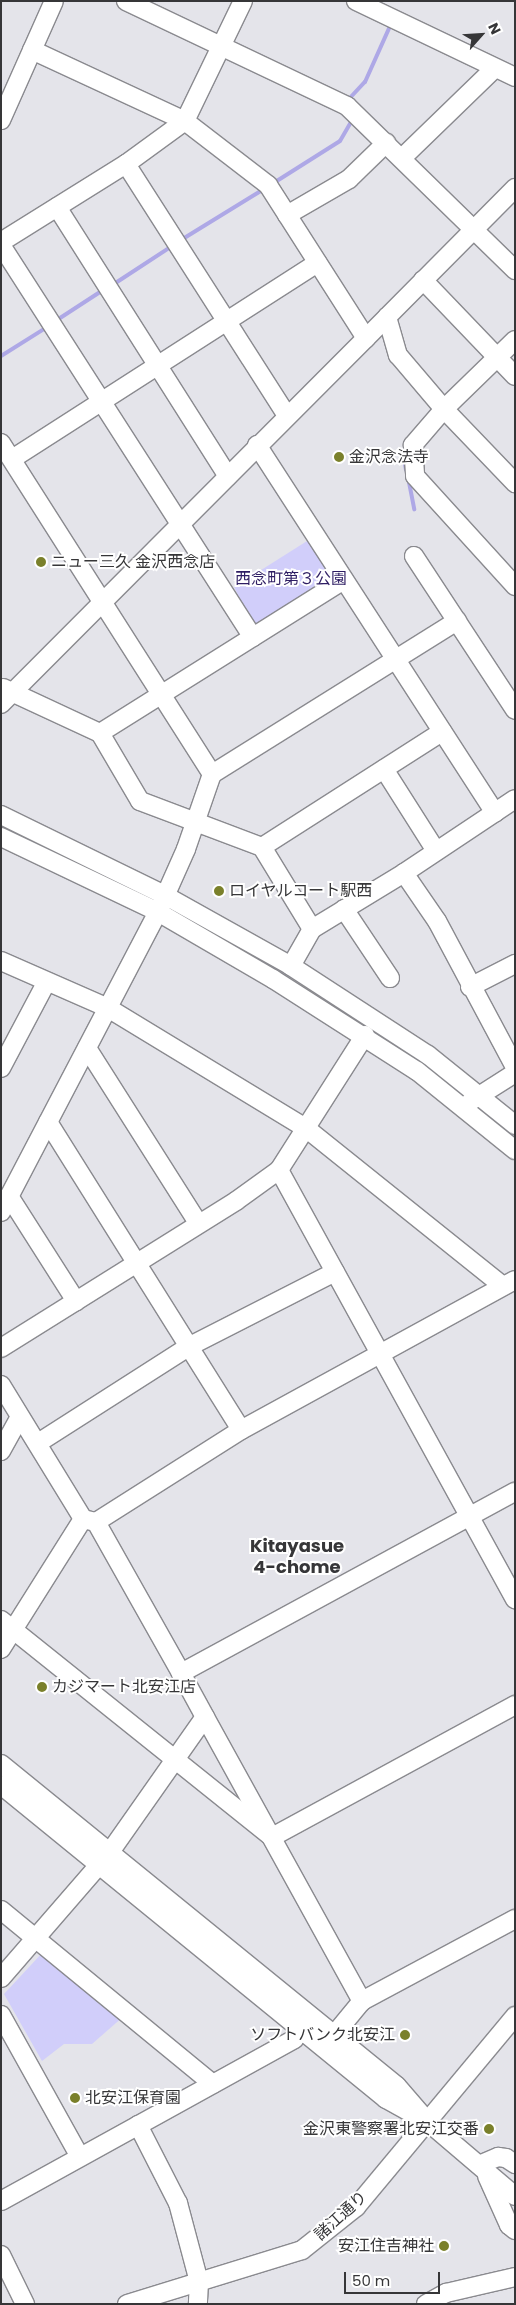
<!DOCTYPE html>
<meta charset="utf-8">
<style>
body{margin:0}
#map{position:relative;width:516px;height:2305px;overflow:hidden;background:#e4e4ea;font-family:Poppins,"Noto Sans JP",sans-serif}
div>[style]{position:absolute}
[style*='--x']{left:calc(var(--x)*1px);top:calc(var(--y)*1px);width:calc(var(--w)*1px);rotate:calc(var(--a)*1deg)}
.green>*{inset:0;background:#d1cefa}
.stream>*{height:4px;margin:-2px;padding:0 2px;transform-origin:2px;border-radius:2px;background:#aea8e6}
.roads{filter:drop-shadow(1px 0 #8a8a8f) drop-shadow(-1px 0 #8a8a8f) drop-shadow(0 1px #8a8a8f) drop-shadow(0 -1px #8a8a8f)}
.minor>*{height:18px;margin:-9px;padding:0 9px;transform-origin:9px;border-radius:9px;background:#fff}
.dots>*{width:14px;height:14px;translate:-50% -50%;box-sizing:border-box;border:2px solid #fff;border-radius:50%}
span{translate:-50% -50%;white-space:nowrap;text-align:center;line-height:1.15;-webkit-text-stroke:4px #fff;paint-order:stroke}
.poi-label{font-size:16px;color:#363638}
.left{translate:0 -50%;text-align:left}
.right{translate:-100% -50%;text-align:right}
.park-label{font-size:16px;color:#2e1d63}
.street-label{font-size:16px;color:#363638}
.neighbourhood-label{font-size:18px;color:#363638;font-weight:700}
.frame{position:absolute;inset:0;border:2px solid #363638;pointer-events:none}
.north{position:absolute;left:456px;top:10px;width:50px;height:50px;-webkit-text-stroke:4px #fff;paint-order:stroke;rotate:64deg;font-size:14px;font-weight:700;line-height:20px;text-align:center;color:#363638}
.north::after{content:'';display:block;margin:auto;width:18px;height:22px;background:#363638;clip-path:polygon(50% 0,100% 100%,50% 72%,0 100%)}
.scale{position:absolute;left:344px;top:2272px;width:96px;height:22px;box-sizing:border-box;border:2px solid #363638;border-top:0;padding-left:6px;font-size:15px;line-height:18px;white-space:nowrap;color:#363638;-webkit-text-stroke:4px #fff;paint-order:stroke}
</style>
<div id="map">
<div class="green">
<i style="clip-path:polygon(315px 536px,336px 579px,262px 625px,252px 623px,234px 587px)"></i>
<i style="clip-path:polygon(44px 1951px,124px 2016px,92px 2044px,64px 2044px,42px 2061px,4px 1994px)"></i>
</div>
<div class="stream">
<i style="--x:348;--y:100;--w:25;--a:-47"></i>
<i style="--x:365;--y:82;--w:64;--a:-65.9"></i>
<i style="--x:272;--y:184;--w:80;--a:-32.3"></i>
<i style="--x:340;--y:141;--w:24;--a:-60"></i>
<i style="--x:181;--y:240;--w:97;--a:-31.6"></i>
<i style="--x:117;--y:282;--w:66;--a:-33.2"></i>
<i style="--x:57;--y:320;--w:55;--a:-33.1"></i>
<i style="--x:1;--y:356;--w:51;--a:-32.1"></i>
<i style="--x:406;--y:446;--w:8;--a:113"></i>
<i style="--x:403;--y:453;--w:17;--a:80"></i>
<i style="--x:408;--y:477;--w:33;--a:79"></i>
</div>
<div class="roads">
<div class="minor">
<i style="--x:126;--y:1;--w:245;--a:25.4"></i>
<i style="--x:347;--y:106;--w:235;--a:44.3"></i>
<i style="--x:356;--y:1;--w:176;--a:25.5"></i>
<i style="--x:32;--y:50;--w:169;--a:24.9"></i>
<i style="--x:185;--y:121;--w:105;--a:37.6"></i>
<i style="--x:268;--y:185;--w:182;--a:57.4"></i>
<i style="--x:1;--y:120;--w:130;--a:-66"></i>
<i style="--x:402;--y:158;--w:129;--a:-44.1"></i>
<i style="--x:126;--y:164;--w:299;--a:57.4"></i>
<i style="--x:57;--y:207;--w:319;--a:57.6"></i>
<i style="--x:287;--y:215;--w:72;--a:-30.1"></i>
<i style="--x:349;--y:179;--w:52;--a:-44.2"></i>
<i style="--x:1;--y:242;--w:147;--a:-32"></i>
<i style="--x:126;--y:164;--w:73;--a:-36.1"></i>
<i style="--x:185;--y:121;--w:133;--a:-64.2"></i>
<i style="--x:1;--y:245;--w:466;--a:57.3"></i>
<i style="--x:423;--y:280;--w:133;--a:46.2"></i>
<i style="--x:387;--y:317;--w:182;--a:-45.2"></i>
<i style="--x:515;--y:340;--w:99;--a:135.8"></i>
<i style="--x:444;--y:409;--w:103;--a:46.2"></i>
<i style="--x:1;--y:443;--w:393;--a:57.5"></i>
<i style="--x:257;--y:445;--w:438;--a:57.1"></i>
<i style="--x:12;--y:459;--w:363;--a:-32.7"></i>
<i style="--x:414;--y:556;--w:184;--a:56.7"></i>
<i style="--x:3;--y:688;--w:107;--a:24.9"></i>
<i style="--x:100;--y:733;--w:79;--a:59.5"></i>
<i style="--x:140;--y:801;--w:130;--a:20.7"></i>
<i style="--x:262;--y:847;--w:96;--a:58.6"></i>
<i style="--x:1;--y:704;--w:547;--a:-45.07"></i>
<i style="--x:387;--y:317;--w:40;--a:74"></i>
<i style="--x:398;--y:355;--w:71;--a:49.6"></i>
<i style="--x:444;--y:409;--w:48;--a:130.7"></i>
<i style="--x:413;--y:445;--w:31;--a:86"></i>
<i style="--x:415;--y:476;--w:149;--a:47.7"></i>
<i style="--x:100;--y:733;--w:288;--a:-32.1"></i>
<i style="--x:384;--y:769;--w:97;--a:57.6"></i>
<i style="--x:1;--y:815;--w:184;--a:26.1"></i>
<i style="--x:166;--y:896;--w:143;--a:29.2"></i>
<i style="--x:291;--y:966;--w:163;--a:33"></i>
<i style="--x:428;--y:1055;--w:112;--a:38.8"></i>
<i style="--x:1;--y:837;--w:174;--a:25.5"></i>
<i style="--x:158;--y:912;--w:133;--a:30.2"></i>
<i style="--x:273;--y:979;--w:171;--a:32.6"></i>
<i style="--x:417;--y:1071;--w:126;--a:38.9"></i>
<i style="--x:262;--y:847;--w:214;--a:-32.6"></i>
<i style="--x:404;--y:873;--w:133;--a:-33.7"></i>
<i style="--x:344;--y:909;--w:83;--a:56.3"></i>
<i style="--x:1;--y:961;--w:117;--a:23.7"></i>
<i style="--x:108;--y:1008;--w:233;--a:31.3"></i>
<i style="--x:307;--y:1129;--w:251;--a:38.7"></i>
<i style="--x:291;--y:966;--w:43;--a:-60.4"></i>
<i style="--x:312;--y:929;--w:108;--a:-31.3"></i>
<i style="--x:404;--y:873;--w:58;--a:55.5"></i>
<i style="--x:437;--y:921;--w:166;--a:61.9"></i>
<i style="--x:470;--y:987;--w:51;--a:-27.1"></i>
<i style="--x:87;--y:1048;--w:207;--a:57.6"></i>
<i style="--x:1;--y:1068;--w:96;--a:-62.1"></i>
<i style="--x:471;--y:1101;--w:52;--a:-32.5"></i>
<i style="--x:48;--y:1122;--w:363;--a:57.9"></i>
<i style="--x:279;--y:1170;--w:490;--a:61.2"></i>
<i style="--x:9;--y:1196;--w:125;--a:57.5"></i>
<i style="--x:1;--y:1212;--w:339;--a:-62.4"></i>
<i style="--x:158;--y:912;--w:69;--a:-66"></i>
<i style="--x:186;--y:849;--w:79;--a:-70.9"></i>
<i style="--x:212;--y:774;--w:289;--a:-32"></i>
<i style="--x:1;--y:1348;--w:277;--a:-32"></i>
<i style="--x:236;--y:1201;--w:53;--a:-35.8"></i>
<i style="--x:279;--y:1170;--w:160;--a:-57.5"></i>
<i style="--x:1;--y:1385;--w:157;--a:58.5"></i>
<i style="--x:83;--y:1519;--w:13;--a:13"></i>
<i style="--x:96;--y:1522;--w:172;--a:-32.4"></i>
<i style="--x:241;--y:1430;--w:312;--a:-28.7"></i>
<i style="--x:38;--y:1443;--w:178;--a:-32.6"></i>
<i style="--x:188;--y:1347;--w:165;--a:-27"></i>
<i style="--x:1;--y:1451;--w:39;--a:-61"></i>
<i style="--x:96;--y:1522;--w:173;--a:60.6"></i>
<i style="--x:1;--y:1620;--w:347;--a:38.7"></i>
<i style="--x:1;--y:1649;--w:154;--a:-57.8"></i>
<i style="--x:205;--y:1717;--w:325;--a:61.1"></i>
<i style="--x:1;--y:1764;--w:510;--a:39.12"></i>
<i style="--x:397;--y:2086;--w:48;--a:49.3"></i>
<i style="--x:428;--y:2122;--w:114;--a:40.4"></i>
<i style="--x:1;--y:1785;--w:497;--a:39.2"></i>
<i style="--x:386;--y:2099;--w:35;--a:29"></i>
<i style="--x:272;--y:1837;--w:277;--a:-28.5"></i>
<i style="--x:1;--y:1910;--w:274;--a:39.4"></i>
<i style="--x:1;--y:1978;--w:167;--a:-49.1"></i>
<i style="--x:110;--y:1852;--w:165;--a:-54.9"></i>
<i style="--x:205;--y:1717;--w:50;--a:-118.6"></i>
<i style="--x:181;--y:1673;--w:380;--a:-28.5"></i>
<i style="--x:1;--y:2015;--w:162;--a:60.9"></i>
<i style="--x:334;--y:2035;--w:44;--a:-50.5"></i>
<i style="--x:362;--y:2001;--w:174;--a:-28.2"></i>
<i style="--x:138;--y:2125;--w:88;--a:62.9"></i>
<i style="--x:178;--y:2203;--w:82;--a:75.1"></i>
<i style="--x:199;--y:2282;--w:22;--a:93"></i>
<i style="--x:479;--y:2165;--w:21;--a:-23"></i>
<i style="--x:498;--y:2157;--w:8;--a:7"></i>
<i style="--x:506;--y:2158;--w:11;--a:34"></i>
<i style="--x:487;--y:2176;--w:54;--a:65.8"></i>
<i style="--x:509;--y:2225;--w:8;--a:40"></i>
<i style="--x:1;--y:2201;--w:335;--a:-28.9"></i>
<i style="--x:294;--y:2039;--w:23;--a:-50"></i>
<i style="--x:1;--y:2255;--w:55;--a:63.9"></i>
<i style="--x:127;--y:2304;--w:183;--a:-17.1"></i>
<i style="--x:302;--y:2250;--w:69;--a:-38.5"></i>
<i style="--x:356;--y:2207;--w:249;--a:-50.2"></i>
<i style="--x:426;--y:2304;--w:23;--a:-29"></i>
<i style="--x:446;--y:2293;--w:71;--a:-13.1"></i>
</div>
</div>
<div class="dots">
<i style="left:339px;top:457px;background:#7a802b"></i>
<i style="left:41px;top:562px;background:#7a802b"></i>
<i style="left:219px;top:891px;background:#7a802b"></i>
<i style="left:42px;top:1687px;background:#7a802b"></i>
<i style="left:405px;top:2035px;background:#7a802b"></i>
<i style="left:75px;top:2098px;background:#7a802b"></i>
<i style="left:489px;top:2129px;background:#7a802b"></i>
<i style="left:444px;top:2246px;background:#7a802b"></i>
</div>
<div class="poi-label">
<span class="left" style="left:349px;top:457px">金沢念法寺</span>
<span class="left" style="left:51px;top:562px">ニュー三久 金沢西念店</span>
<span class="left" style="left:229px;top:891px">ロイヤルコート駅西</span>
<span class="left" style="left:52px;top:1687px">カジマート北安江店</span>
<span class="right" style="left:395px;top:2035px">ソフトバンク北安江</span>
<span class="left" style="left:85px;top:2098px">北安江保育園</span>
<span class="right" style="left:479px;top:2129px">金沢東警察署北安江交番</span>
<span class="right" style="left:434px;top:2246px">安江住吉神社</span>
</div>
<div class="park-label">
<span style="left:291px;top:579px">西念町第３公園</span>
</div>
<div class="street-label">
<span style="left:341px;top:2216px;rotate:-42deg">諸江通り</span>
</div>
<div class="neighbourhood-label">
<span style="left:297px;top:1557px">Kitayasue<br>4-chome</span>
</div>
<div class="frame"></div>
<div class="north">N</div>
<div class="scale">50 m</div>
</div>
